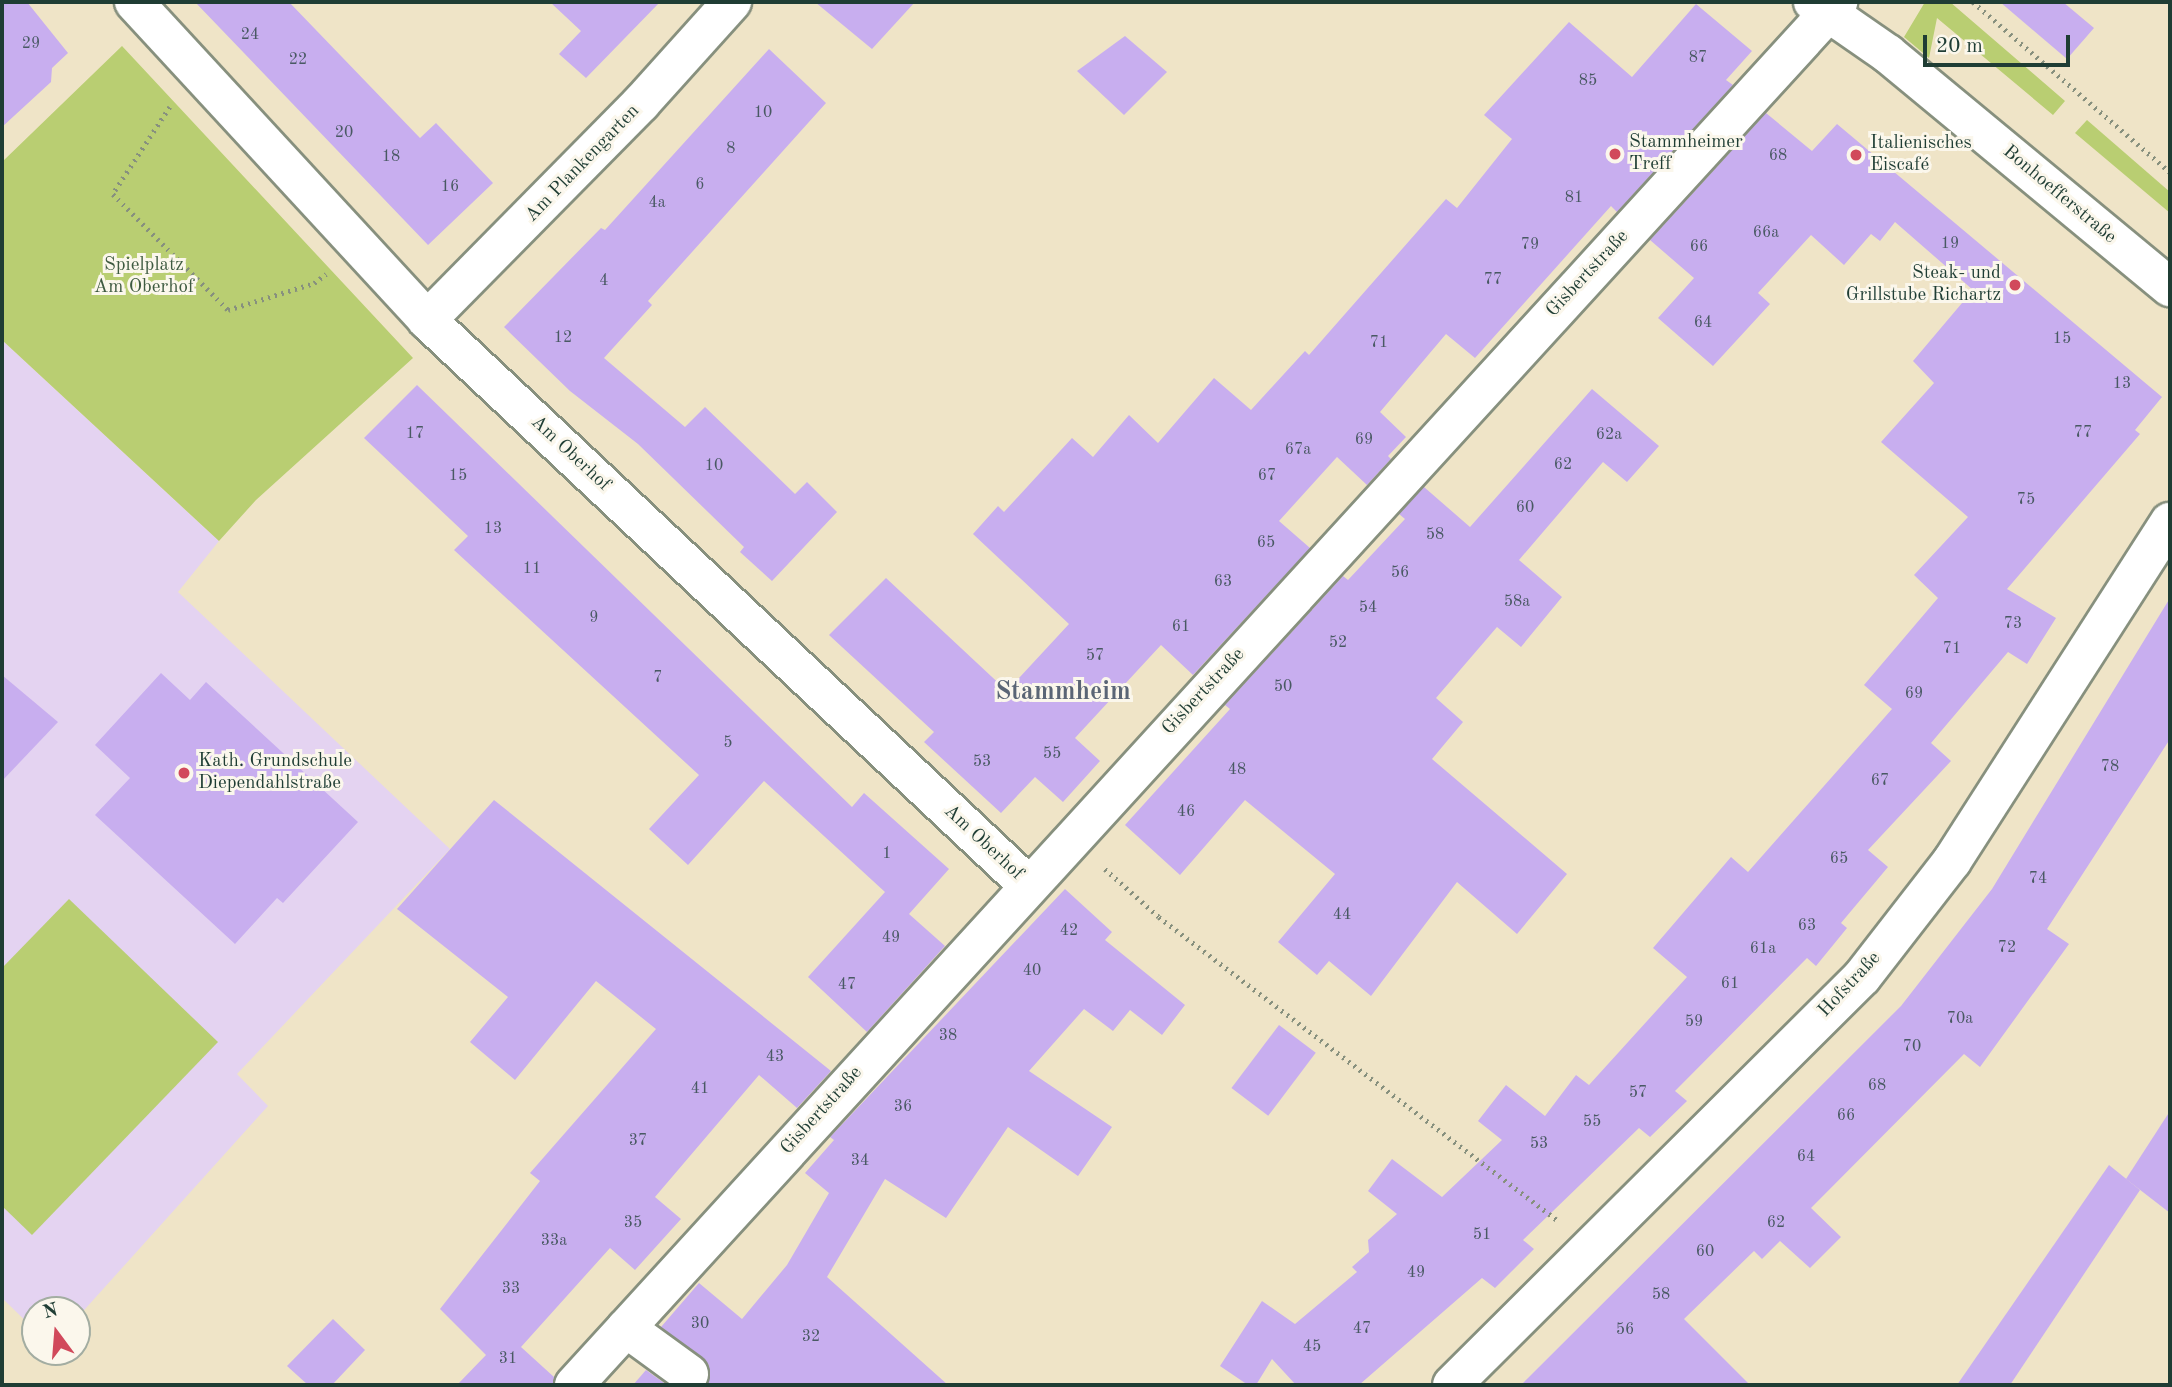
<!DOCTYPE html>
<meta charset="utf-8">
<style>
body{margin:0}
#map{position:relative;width:2172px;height:1387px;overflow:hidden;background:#efe4c7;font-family:"Old Standard TT",serif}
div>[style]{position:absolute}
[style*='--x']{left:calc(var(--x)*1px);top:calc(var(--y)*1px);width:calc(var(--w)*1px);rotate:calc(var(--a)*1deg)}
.built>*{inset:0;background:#e4d3f1}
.green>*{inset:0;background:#b9ce72}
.building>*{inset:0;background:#c8aeef;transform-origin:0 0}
.path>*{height:4.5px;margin-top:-2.25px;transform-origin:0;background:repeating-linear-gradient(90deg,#87907e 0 2px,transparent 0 7px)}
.roads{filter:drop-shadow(2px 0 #87907e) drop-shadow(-2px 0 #87907e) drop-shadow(0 2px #87907e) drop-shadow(0 -2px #87907e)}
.minor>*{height:38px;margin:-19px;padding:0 19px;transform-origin:19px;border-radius:19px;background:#fff}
.dots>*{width:19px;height:19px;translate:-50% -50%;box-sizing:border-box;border:4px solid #fbf7ec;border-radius:50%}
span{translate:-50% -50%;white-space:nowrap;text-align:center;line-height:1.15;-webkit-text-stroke:6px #fbf7ec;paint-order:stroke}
.number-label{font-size:16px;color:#495963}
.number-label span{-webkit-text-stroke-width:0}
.poi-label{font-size:19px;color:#1f3d34}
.left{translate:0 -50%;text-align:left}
.right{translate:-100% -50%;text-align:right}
.street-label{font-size:19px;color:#1f3d34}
.park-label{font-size:19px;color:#3e5a40}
.district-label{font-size:26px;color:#5a6575;font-weight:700}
.frame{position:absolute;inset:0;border:4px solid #1f3d34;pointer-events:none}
.north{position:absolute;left:21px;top:1296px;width:70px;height:70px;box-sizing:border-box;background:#fbf7ec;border:2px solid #a3ada2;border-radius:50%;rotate:344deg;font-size:19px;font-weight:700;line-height:28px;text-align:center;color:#1f3d34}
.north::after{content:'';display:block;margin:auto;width:24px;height:32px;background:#d1495b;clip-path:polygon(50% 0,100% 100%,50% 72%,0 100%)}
.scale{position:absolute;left:1923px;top:35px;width:147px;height:32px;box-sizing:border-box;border:4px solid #1f3d34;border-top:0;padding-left:9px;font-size:21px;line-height:24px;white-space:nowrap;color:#1f3d34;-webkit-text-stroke:5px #fbf7ec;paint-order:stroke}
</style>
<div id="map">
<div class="built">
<i style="clip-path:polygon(2px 340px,219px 541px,178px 592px,450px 849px,237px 1074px,268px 1106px,77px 1318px,77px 1310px,35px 1310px,35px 1330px,2px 1298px)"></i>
</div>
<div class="green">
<i style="clip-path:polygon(1925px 2px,1950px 2px,2065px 101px,2053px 115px,1937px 18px,1929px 58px,1904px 37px)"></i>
<i style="clip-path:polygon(122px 46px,413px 358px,256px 500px,219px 541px,2px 340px,2px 162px)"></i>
<i style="clip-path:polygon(2087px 120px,2170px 192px,2170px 213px,2075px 133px)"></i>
<i style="clip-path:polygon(69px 899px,218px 1042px,32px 1235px,2px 1206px,2px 968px)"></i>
</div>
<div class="building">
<i style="clip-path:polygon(2px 2px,27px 2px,68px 53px,52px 68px,51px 82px,2px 127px)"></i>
<i style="clip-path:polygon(195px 2px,289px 2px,420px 138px,436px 123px,493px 183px,428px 245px)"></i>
<i style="clip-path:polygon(550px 2px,660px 2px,586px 78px,559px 54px,581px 31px)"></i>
<i style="clip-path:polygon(815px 2px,915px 2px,872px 49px)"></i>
<i style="clip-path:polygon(2000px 2px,2063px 2px,2094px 28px,2067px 59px)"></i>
<i style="clip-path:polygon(1696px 4px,1752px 51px,1726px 80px,1733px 85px,1617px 212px,1611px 206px,1475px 358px,1446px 334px,1380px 412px,1406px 437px,1388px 456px,1391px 459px,1367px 485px,1337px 457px,1279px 521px,1310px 548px,1193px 675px,1161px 645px,1075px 738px,1100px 761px,1063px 802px,1035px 777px,1001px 813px,924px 742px,934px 732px,829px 635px,886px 578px,1007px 691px,1069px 624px,973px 534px,998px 506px,1004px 512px,1072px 438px,1093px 457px,1129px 415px,1158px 443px,1214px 378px,1251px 410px,1305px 351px,1309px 355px,1446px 199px,1457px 208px,1512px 139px,1484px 115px,1569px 22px,1632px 77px)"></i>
<i style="clip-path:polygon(1125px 36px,1167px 72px,1124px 115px,1077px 71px)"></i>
<i style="clip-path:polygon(769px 49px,826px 103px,648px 301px,652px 305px,604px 358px,685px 427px,705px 407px,795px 494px,807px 482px,837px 512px,772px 581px,740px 552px,744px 547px,638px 444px,570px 391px,504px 327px,601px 228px,605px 230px)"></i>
<i style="clip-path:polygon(1766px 113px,1812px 151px,1837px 124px,2162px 397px,2135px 430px,2140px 434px,2007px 589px,2056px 618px,2027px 664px,2008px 652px,1931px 743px,1951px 761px,1868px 850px,1888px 867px,1841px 923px,1847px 928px,1816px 966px,1807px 958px,1675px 1091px,1687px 1101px,1650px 1137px,1639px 1128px,1523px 1240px,1534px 1249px,1495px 1288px,1482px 1278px,1359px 1385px,1296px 1385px,1272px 1359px,1256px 1385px,1248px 1385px,1220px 1366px,1262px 1301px,1295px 1324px,1357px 1272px,1352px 1267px,1369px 1252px,1368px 1240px,1397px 1214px,1368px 1191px,1392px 1159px,1442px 1197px,1502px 1140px,1478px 1121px,1506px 1085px,1545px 1116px,1576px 1075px,1589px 1085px,1687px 977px,1653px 948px,1731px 857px,1748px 872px,1892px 709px,1864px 685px,1938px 598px,1914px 575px,1968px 517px,1881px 442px,1934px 383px,1913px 361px,1973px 290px,1895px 222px,1880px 241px,1871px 234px,1844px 265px,1811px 235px,1758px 293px,1770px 304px,1713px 366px,1658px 318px,1694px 278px,1650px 240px)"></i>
<i style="clip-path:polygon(417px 385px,852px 807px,864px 793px,949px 869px,909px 914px,945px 946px,867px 1032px,808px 977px,885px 892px,764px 781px,688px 865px,649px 829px,699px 775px,454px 550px,468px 536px,364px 438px)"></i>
<i style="clip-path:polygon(1592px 389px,1659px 446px,1627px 482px,1603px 462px,1519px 560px,1562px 597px,1521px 647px,1497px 627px,1436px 698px,1463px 722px,1432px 759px,1567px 874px,1517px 934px,1457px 882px,1371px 996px,1329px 961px,1317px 975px,1278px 942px,1335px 874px,1245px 800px,1180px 875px,1125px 825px,1230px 709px,1225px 705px,1343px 576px,1348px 580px,1405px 519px,1399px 514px,1424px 487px,1470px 527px)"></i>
<i style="clip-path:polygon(2170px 598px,2170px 739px,2047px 929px,2069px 944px,1980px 1067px,1964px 1054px,1811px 1208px,1841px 1237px,1810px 1268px,1780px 1241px,1762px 1259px,1754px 1251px,1684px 1319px,1750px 1385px,1521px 1385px,1901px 1006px,1992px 889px)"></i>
<i style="clip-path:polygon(161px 673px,190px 700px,206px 682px,358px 822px,283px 903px,277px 898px,235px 944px,95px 815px,130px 778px,95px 745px)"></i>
<i style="clip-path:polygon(2px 675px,58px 722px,2px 781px)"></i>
<i style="clip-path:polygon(494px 800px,831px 1071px,797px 1108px,759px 1075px,655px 1197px,681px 1219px,635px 1270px,610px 1248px,521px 1347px,554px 1377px,553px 1385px,457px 1385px,486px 1355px,440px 1309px,540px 1181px,530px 1173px,656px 1029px,596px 981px,515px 1080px,470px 1042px,508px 997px,397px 909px)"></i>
<i style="clip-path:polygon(1065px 889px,1112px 932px,1105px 940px,1185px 1005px,1162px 1035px,1130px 1010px,1113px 1031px,1084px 1009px,1029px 1071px,1112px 1127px,1078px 1176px,1008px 1127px,946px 1218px,885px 1179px,827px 1277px,948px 1385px,707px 1385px,709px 1365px,661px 1327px,699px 1283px,742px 1319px,787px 1265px,829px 1193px,805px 1173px,834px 1140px,830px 1137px)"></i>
<i style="left:1279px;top:1025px;width:46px;height:79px;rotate:37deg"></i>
<i style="clip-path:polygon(2170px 1111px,2170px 1213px,2126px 1179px)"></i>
<i style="clip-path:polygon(2109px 1165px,2140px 1190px,2010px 1385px,1957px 1385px)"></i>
<i style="clip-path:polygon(333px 1319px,365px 1350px,332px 1385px,308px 1385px,287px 1366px)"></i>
<i style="clip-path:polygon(646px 1370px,667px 1385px,633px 1385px)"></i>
</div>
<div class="path">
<i style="--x:1973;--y:2;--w:260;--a:40.8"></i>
<i style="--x:170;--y:107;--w:104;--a:123.2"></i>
<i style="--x:113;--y:194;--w:163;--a:45.2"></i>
<i style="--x:228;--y:310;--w:90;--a:-17.4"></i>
<i style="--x:314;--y:283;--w:15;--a:-37"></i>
<i style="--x:1105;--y:869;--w:72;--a:41.6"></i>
<i style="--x:1159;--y:917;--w:500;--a:37.28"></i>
</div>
<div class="roads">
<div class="minor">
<i style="--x:134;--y:2;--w:432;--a:47.3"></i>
<i style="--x:427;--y:320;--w:825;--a:43.23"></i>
<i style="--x:1813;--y:2;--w:91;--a:34.7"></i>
<i style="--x:1888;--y:54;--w:366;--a:39.6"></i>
<i style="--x:427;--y:320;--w:305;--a:-45.4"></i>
<i style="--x:641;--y:103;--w:136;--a:-48"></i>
<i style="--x:626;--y:1328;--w:78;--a:36.1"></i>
<i style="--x:574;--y:1385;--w:1874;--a:-47.57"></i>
<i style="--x:1452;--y:1385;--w:578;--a:-44.86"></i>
<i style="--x:1862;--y:977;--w:147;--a:-52.2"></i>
<i style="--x:1952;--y:861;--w:403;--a:-57.3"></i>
</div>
</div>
<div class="dots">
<i style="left:1615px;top:154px;background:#d1495b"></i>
<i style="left:1856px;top:155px;background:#d1495b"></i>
<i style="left:2015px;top:285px;background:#d1495b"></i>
<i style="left:184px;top:773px;background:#d1495b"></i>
</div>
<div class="number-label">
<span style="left:250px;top:35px">24</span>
<span style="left:31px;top:44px">29</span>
<span style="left:1698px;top:58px">87</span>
<span style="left:298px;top:60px">22</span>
<span style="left:1588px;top:81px">85</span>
<span style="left:763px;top:113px">10</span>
<span style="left:344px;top:133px">20</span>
<span style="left:731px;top:149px">8</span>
<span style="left:1778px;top:156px">68</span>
<span style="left:391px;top:157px">18</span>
<span style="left:700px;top:185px">6</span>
<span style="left:450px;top:187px">16</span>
<span style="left:1574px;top:198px">81</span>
<span style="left:657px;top:203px">4a</span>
<span style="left:1766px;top:233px">66a</span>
<span style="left:1950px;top:244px">19</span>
<span style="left:1530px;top:245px">79</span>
<span style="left:1699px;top:247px">66</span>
<span style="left:1493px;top:280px">77</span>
<span style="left:604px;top:281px">4</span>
<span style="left:1703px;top:323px">64</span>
<span style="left:563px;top:338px">12</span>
<span style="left:2062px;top:339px">15</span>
<span style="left:1379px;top:343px">71</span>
<span style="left:2122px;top:384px">13</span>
<span style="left:2083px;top:433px">77</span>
<span style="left:415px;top:434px">17</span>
<span style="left:1609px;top:435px">62a</span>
<span style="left:1364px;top:440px">69</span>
<span style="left:1298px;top:450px">67a</span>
<span style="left:1563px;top:465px">62</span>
<span style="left:714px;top:466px">10</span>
<span style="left:458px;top:476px">15</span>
<span style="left:1267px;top:476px">67</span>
<span style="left:2026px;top:500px">75</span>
<span style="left:1525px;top:508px">60</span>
<span style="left:493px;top:529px">13</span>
<span style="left:1435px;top:535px">58</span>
<span style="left:1266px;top:543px">65</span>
<span style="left:532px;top:569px">11</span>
<span style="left:1400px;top:573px">56</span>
<span style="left:1223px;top:582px">63</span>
<span style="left:1517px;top:602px">58a</span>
<span style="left:1368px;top:608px">54</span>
<span style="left:594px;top:618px">9</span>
<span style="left:2013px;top:624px">73</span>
<span style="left:1181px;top:627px">61</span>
<span style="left:1338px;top:643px">52</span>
<span style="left:1952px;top:649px">71</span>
<span style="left:1095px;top:656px">57</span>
<span style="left:658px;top:678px">7</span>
<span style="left:1283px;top:687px">50</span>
<span style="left:1914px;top:694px">69</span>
<span style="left:728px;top:743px">5</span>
<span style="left:1052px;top:754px">55</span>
<span style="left:982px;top:762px">53</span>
<span style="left:2110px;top:767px">78</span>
<span style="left:1237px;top:770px">48</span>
<span style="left:1880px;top:781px">67</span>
<span style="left:1186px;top:812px">46</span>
<span style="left:887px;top:854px">1</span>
<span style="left:1839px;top:859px">65</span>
<span style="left:2038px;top:879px">74</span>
<span style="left:1342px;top:915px">44</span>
<span style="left:1807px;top:926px">63</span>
<span style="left:1069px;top:931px">42</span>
<span style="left:891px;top:938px">49</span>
<span style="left:2007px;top:948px">72</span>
<span style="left:1763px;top:949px">61a</span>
<span style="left:1032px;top:971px">40</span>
<span style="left:1730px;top:984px">61</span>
<span style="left:847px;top:985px">47</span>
<span style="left:1960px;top:1019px">70a</span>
<span style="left:1694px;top:1022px">59</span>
<span style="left:948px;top:1036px">38</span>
<span style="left:1912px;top:1047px">70</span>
<span style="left:775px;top:1057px">43</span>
<span style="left:1877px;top:1086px">68</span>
<span style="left:700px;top:1089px">41</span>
<span style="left:1638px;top:1093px">57</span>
<span style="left:903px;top:1107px">36</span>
<span style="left:1846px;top:1116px">66</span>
<span style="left:1592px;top:1122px">55</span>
<span style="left:638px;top:1141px">37</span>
<span style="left:1539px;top:1144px">53</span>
<span style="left:1806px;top:1157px">64</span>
<span style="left:860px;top:1161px">34</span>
<span style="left:633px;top:1223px">35</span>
<span style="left:1776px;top:1223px">62</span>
<span style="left:1482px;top:1235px">51</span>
<span style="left:554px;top:1241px">33a</span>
<span style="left:1705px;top:1252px">60</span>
<span style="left:1416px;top:1273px">49</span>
<span style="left:511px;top:1289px">33</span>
<span style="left:1661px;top:1295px">58</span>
<span style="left:700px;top:1324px">30</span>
<span style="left:1362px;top:1329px">47</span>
<span style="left:1625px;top:1330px">56</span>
<span style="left:811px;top:1337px">32</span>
<span style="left:1312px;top:1347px">45</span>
<span style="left:508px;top:1359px">31</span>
</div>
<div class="poi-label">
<span class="left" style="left:1629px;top:154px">Stammheimer<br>Treff</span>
<span class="left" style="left:1870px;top:155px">Italienisches<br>Eiscafé</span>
<span class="right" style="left:2001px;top:285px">Steak- und<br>Grillstube Richartz</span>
<span class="left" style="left:198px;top:773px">Kath. Grundschule<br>Diependahlstraße</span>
</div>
<div class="street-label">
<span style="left:583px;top:164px;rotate:-46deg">Am Plankengarten</span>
<span style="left:2059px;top:195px;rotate:40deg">Bonhoefferstraße</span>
<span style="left:1588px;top:274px;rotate:-47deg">Gisbertstraße</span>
<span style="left:570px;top:454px;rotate:43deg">Am Oberhof</span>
<span style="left:1204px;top:692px;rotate:-47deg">Gisbertstraße</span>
<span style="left:983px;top:843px;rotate:43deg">Am Oberhof</span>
<span style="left:1850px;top:985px;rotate:-47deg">Hofstraße</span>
<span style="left:822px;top:1111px;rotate:-48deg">Gisbertstraße</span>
</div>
<div class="park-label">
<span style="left:144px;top:277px">Spielplatz<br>Am Oberhof</span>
</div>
<div class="district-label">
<span style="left:1063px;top:693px">Stammheim</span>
</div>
<div class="frame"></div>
<div class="north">N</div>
<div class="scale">20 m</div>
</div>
